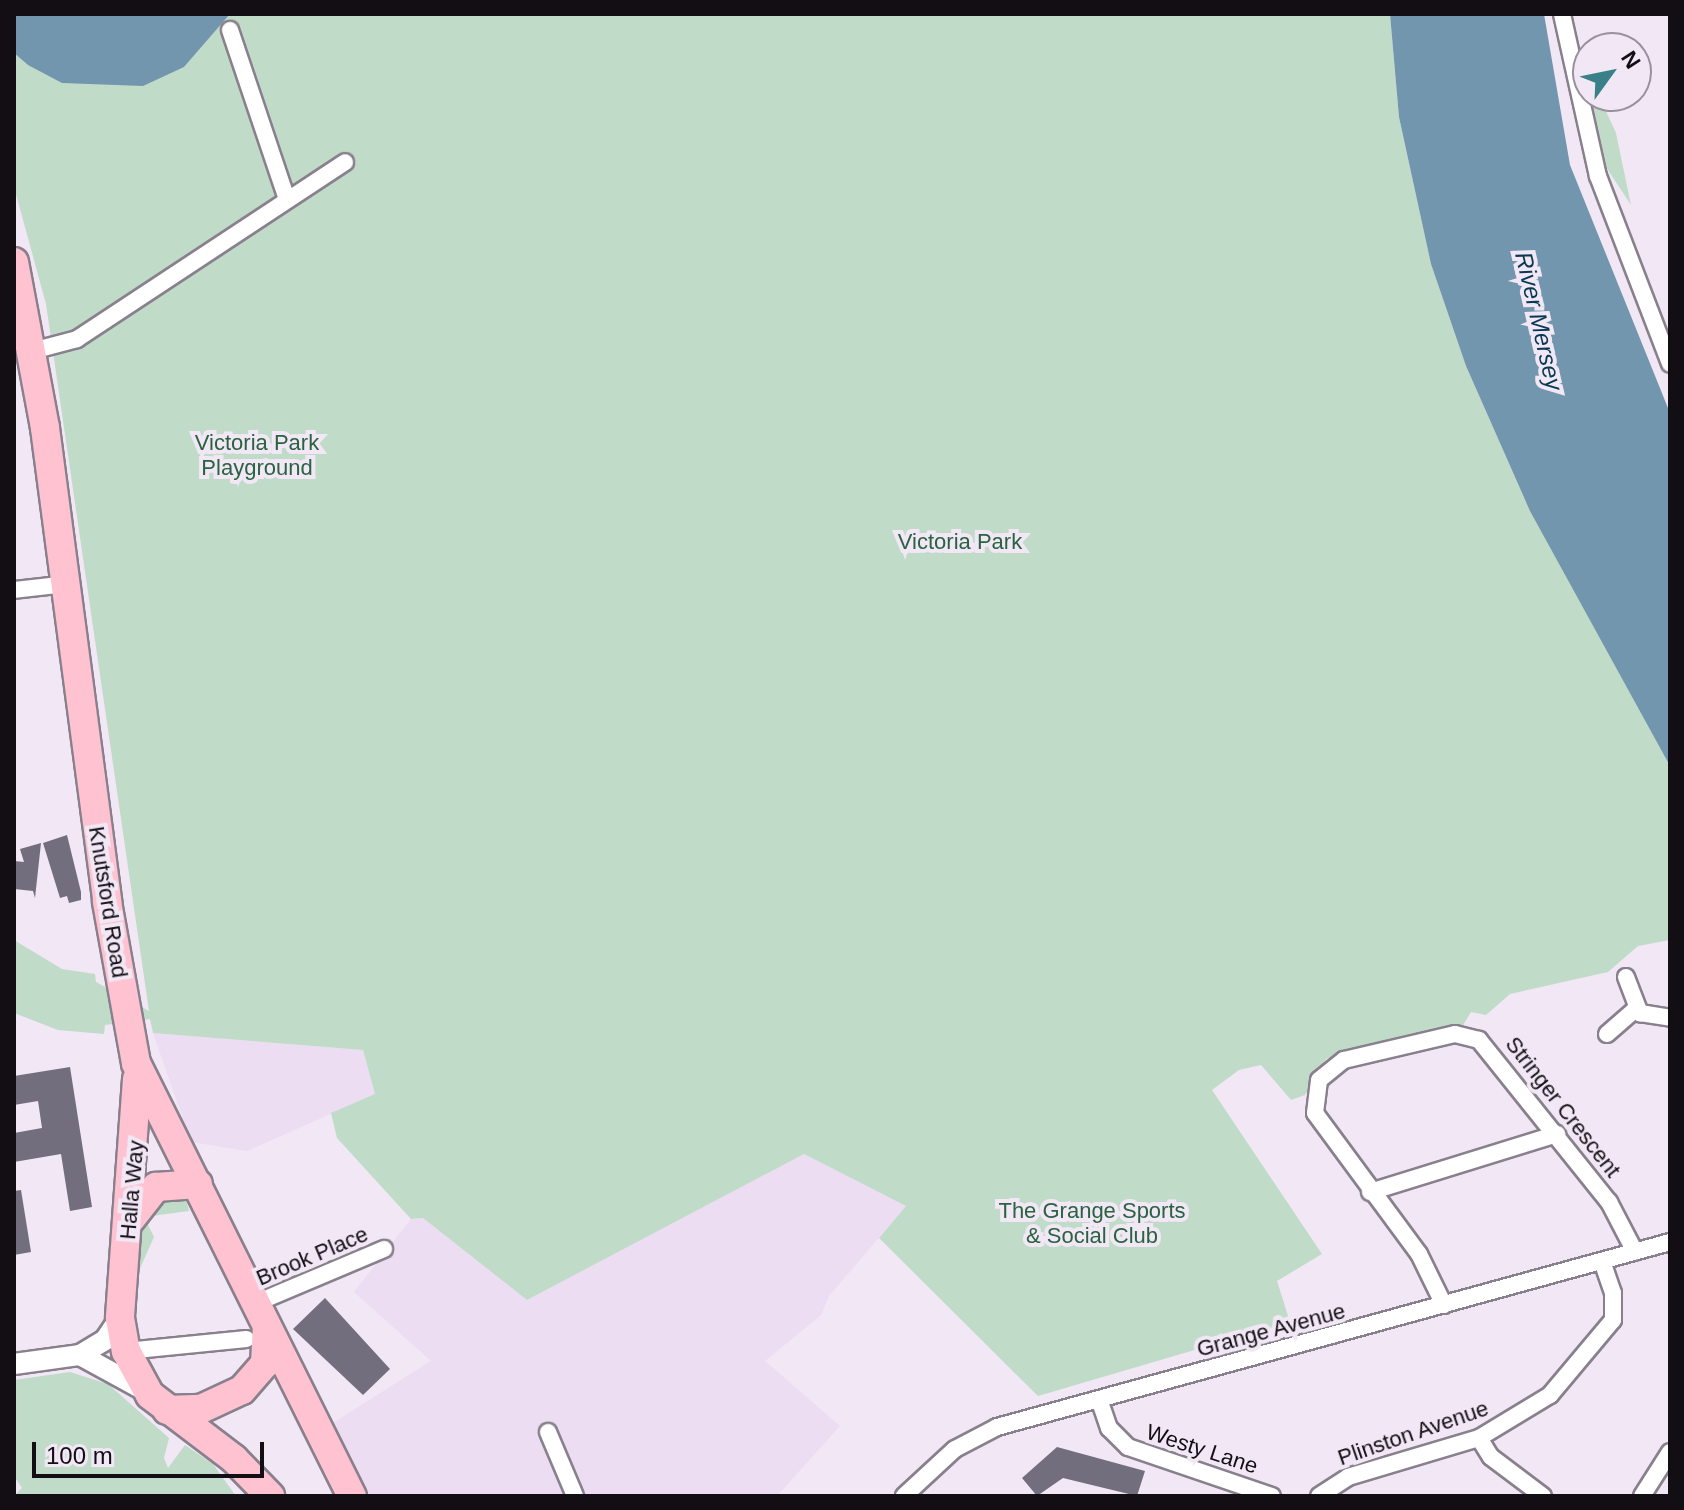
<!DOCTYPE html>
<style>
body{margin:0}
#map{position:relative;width:1684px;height:1510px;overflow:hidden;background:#f1e7f5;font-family:Helvetica,sans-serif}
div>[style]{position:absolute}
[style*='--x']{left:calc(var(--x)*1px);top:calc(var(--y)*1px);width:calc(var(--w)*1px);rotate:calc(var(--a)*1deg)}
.built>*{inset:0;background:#ecddf2}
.green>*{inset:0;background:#c1dbc9}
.water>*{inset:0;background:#7196ae}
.building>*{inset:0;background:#736e7d}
.roads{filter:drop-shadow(2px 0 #89808d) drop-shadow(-2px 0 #89808d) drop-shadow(0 2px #89808d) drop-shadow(0 -2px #89808d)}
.minor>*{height:16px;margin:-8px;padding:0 8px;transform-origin:8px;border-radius:8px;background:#fff}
.tertiary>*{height:20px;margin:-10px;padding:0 10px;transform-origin:10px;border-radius:10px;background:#fff}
.trunk>*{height:28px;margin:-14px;padding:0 14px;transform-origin:14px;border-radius:14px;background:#fec2d0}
span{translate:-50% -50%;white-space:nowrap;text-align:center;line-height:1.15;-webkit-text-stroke:8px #f1e7f5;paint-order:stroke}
.park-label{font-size:22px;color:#296340}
.street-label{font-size:22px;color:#120e13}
.water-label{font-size:24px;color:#083953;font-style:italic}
.frame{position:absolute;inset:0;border:16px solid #120e13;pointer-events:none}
.north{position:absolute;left:1572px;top:32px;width:80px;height:80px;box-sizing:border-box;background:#f1e7f5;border:2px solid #98909b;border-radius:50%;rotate:57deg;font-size:22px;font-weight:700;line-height:32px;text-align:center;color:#120e13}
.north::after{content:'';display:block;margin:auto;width:28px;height:36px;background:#398089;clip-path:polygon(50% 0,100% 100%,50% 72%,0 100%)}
.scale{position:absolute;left:32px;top:1442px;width:232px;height:36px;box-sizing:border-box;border:4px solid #120e13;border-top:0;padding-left:10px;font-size:24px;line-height:28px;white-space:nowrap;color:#120e13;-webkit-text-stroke:6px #f1e7f5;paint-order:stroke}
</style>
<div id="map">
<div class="built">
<i style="clip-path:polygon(153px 1033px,363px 1050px,375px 1094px,247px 1151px,191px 1142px)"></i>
<i style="clip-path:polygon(804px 1154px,906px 1206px,829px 1296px,821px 1315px,765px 1361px,840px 1426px,777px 1496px,357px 1496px,320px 1431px,431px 1361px,354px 1292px,411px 1219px,423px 1218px,527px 1300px)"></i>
</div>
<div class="green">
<i style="clip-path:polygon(230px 14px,1390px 14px,1399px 117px,1431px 264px,1466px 366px,1525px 500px,1670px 766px,1670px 940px,1638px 946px,1608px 972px,1510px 994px,1486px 1015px,1471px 1012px,1462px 1027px,1326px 1059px,1305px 1095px,1291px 1100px,1261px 1065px,1239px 1070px,1212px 1090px,1322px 1254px,1277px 1281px,1290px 1322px,1038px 1396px,879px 1238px,906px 1206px,804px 1154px,527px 1300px,423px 1218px,411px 1219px,337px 1138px,331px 1113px,375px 1094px,363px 1050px,153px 1033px,150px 1019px,105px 1025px,104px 1034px,58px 1030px,14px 1013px,14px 940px,62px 969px,95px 974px,96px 982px,149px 1011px,46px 304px,14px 187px,14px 53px,28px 65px,184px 67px)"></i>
<i style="clip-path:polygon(1588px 83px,1588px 96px,1599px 96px,1616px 133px,1631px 205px,1602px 161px,1587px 98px)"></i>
<i style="clip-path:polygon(185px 1195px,189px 1211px,144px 1217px,154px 1237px,137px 1275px,138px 1224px,152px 1200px)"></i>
<i style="clip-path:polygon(70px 1372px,108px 1384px,169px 1438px,164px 1458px,168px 1468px,185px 1445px,213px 1464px,236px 1496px,14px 1496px,22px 1488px,14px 1476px,14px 1380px)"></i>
</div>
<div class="water">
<i style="clip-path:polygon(14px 14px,230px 14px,184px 67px,143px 86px,62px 83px,28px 65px,14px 53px)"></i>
<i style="clip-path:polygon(1390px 14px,1544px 14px,1570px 165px,1670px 413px,1670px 766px,1530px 511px,1466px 366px,1431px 264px,1399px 117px)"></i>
</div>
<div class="building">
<i style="clip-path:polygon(67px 835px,81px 892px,81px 900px,69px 903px,67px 896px,60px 898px,43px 843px)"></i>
<i style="clip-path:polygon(41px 843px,35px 898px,33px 891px,14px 889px,14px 861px,24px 862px,20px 849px)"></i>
<i style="clip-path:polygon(70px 1067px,92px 1207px,70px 1211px,61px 1154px,14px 1162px,14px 1133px,42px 1128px,38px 1101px,14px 1105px,14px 1076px)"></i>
<i style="clip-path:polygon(21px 1190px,31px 1252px,14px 1255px,14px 1191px)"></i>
<i style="clip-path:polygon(325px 1298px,390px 1369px,363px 1395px,293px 1329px)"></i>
<i style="clip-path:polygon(1057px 1447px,1145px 1471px,1137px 1496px,1063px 1478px,1037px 1496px,1022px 1478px)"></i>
</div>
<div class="roads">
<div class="minor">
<i style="--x:1562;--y:14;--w:166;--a:77.5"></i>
<i style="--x:1598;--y:176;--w:201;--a:69"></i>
<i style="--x:230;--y:30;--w:175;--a:71.4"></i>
<i style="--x:32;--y:351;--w:47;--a:-14.9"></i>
<i style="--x:77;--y:339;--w:321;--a:-33.4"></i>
<i style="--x:14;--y:590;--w:53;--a:-6.5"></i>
<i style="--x:1626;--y:977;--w:39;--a:69"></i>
<i style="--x:1640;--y:1013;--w:30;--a:9"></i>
<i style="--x:1607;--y:1034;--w:38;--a:-41"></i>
<i style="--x:1370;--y:1192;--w:196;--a:-17.2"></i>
<i style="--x:256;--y:1303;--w:139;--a:-22.9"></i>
<i style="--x:1444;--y:1305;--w:57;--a:-116.1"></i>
<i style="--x:1419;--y:1254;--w:175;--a:-126.4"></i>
<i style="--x:1315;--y:1113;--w:33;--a:-83"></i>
<i style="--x:1319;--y:1080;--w:32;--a:-39"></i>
<i style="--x:1344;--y:1060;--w:114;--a:-13.2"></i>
<i style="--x:1455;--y:1034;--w:25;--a:14"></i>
<i style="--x:1479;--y:1040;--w:208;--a:51.3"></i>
<i style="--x:1609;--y:1202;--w:56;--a:62.5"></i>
<i style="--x:126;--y:1351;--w:121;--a:-5.7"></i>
<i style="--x:1099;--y:1399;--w:31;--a:71"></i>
<i style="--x:1109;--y:1428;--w:27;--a:45"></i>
<i style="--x:1128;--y:1447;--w:152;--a:18.8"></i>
<i style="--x:548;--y:1432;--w:69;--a:67.1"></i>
<i style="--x:1479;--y:1438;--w:22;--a:58"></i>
<i style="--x:1491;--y:1457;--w:65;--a:36.9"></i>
<i style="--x:904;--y:1496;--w:69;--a:-42.7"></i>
<i style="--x:955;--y:1449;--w:47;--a:-27.6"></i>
<i style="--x:997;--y:1427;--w:698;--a:-15.37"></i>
<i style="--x:1319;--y:1496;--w:35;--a:-33"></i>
<i style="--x:1348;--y:1477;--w:137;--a:-16.6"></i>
<i style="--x:1479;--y:1438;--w:83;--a:-31.2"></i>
<i style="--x:1550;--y:1395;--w:98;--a:-50"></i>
<i style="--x:1613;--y:1320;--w:27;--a:-90"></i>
<i style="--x:1613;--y:1293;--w:34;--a:-109"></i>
<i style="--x:1642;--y:1496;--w:52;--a:-57.5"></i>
</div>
<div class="tertiary">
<i style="--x:80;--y:1355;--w:29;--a:-31"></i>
<i style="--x:105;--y:1340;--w:27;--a:-56"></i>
<i style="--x:14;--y:1364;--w:67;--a:-7.8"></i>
<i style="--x:80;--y:1355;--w:73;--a:28.7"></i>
</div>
<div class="trunk">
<i style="--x:14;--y:262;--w:169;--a:79.4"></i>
<i style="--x:45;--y:428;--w:478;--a:82.5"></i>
<i style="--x:107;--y:902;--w:164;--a:79.8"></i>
<i style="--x:136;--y:1063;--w:484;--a:63.5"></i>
<i style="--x:137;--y:1079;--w:240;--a:94.1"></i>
<i style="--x:120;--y:1318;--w:34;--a:80"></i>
<i style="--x:126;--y:1351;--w:50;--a:61.4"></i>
<i style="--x:150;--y:1395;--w:106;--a:37.3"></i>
<i style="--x:234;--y:1459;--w:52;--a:45.8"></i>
<i style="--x:131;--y:1219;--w:41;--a:-52"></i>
<i style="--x:156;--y:1187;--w:42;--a:-4.1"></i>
<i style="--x:167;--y:1410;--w:34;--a:-2"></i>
<i style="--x:201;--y:1409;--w:45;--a:-24.9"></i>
<i style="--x:242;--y:1390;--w:35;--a:-49"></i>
<i style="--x:265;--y:1364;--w:36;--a:-87"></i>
</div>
</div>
<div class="park-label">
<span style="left:257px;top:455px">Victoria Park<br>Playground</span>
<span style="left:960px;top:542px">Victoria Park</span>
<span style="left:1092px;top:1223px">The Grange Sports<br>&amp; Social Club</span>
</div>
<div class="street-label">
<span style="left:108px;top:902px;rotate:81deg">Knutsford Road</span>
<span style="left:1563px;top:1107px;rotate:52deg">Stringer Crescent</span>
<span style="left:132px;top:1190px;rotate:-85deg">Halla Way</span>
<span style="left:312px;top:1256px;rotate:-23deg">Brook Place</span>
<span style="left:1271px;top:1330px;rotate:-15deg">Grange Avenue</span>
<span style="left:1413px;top:1433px;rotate:-19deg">Plinston Avenue</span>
<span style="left:1202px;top:1449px;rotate:18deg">Westy Lane</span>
</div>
<div class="water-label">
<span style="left:1539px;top:321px;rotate:77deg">River Mersey</span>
</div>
<div class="frame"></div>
<div class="north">N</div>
<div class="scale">100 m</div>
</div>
